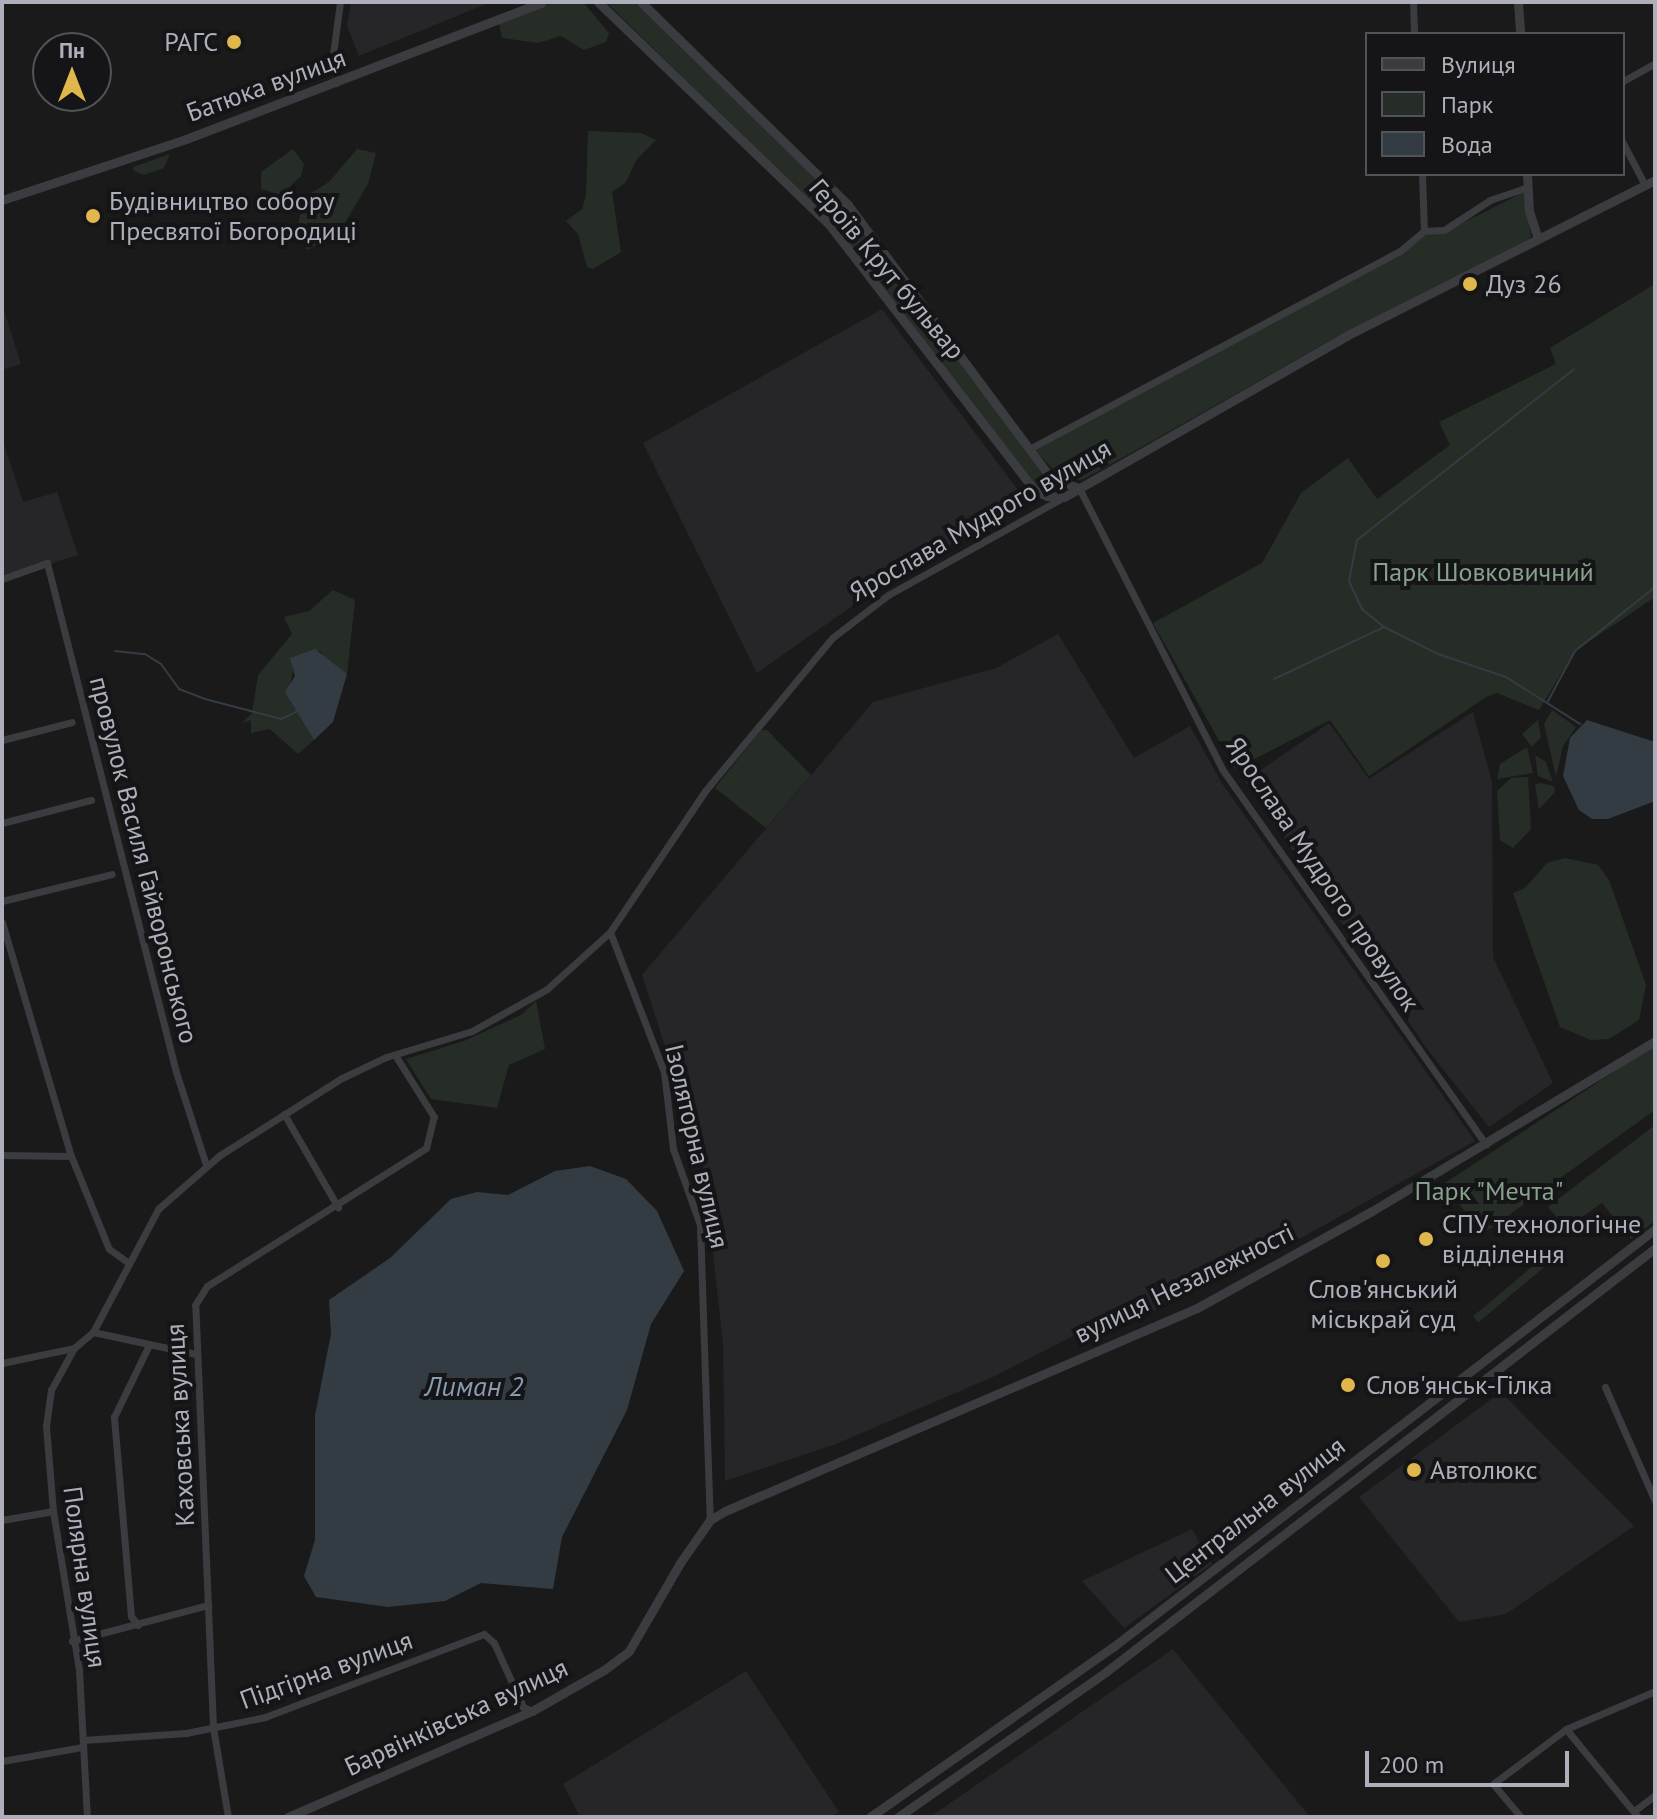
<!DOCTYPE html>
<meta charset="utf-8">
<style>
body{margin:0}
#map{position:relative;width:1657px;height:1819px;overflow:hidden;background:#1a1a1b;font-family:"PT Sans",sans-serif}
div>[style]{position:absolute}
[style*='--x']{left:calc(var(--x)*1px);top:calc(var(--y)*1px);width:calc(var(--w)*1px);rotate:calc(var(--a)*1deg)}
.built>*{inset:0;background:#262628}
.green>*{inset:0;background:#262d27;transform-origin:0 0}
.water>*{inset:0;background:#343c43}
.stream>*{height:2px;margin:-1px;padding:0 1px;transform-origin:1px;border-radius:1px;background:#343c43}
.minor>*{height:7px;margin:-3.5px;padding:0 3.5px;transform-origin:3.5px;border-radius:3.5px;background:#3b3c40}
.tertiary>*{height:9px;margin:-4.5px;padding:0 4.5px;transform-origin:4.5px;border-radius:4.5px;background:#3b3c40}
.dots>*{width:22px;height:22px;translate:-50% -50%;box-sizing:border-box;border:4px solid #151517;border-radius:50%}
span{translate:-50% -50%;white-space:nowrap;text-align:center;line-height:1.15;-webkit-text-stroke:8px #151517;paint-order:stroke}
.poi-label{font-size:26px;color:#adb0ba}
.right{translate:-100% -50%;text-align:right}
.left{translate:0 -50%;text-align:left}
.street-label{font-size:26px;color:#adb0ba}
.park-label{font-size:26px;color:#87a28a}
.water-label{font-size:28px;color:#889bb1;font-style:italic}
.frame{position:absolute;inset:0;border:4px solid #adb0ba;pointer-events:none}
.legend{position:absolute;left:1365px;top:32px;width:260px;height:144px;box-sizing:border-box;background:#151517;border:2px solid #525358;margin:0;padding:10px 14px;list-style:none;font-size:24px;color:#adb0ba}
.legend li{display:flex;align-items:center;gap:16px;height:40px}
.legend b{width:40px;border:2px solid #525358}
.north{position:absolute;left:32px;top:32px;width:80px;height:80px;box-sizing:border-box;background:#151517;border:2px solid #525358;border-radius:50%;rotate:0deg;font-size:22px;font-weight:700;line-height:32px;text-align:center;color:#adb0ba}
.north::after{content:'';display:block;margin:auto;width:28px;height:36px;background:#e0b74d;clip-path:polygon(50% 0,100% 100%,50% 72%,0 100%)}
.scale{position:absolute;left:1365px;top:1751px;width:204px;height:36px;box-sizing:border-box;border:4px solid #adb0ba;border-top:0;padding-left:10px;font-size:24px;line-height:28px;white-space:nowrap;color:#adb0ba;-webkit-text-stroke:6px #151517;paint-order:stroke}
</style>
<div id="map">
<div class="built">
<i style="clip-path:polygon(351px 2px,491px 2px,359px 56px,347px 26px)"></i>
<i style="clip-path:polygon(2px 304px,21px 364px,2px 370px)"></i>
<i style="clip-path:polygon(882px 309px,1026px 501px,889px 580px,757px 673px,643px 443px)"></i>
<i style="clip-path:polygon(2px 438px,23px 502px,57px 492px,78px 555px,2px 579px)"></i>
<i style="clip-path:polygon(1058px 634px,1134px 758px,1190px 726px,1221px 782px,1475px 1141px,1274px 1253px,1110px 1332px,1104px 1320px,995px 1376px,836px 1444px,725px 1481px,723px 1343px,703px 1164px,642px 975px,873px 702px,996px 668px)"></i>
<i style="clip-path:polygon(1473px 712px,1492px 782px,1493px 957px,1553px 1083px,1489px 1127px,1430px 1053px,1245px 781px,1329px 723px,1369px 779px)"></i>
<i style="clip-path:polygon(1501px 1392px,1634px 1526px,1506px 1614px,1459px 1622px,1359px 1497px)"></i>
<i style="clip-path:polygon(1192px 1529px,1212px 1564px,1124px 1628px,1082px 1581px)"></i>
<i style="clip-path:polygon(1173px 1649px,1310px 1817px,930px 1817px)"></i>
<i style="clip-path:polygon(746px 1671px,839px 1812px,830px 1817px,580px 1817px,563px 1784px)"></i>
</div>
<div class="green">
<i style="clip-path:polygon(555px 2px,583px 2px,609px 33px,606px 42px,584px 50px,561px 36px,538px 43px,502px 38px,499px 23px)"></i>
<i style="clip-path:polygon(606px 2px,635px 2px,846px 206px,1048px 482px,1047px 489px,1040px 490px,830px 221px)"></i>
<i style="clip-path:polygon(588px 131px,641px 133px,656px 140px,637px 159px,626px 182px,612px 192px,621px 252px,593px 269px,587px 267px,578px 234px,566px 221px,582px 209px,586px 195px)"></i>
<i style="clip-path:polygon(293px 149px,304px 164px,301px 176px,281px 195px,261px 189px,261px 172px)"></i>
<i style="clip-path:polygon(357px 149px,376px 153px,368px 184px,340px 231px,308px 250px,303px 246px,304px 235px,297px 232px,303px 198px,329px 182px)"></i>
<i style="clip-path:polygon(170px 154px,164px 168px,144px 175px,134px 171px,133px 167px)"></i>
<i style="clip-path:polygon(1524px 192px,1531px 237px,1524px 242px,1333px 339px,1099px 471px,1081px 480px,1060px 477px,1035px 450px,1401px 254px,1425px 235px,1445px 232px)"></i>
<i style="clip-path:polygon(1655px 284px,1655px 597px,1575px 651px,1539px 710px,1497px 693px,1486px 697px,1369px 776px,1330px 720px,1235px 769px,1153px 623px,1262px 563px,1301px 493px,1348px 458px,1377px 499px,1450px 445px,1439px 422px,1556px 364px,1550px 348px)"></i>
<i style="clip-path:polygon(333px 590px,355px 600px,347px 674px,328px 663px,320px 651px,296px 656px,288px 695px,314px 740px,298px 754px,270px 729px,251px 733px,251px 720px,242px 723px,252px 713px,258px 675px,292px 634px,284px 617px,309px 611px)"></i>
<i style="clip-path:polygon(1552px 710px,1576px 727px,1563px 746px,1556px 777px,1544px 724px)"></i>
<i style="clip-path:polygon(1538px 720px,1541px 737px,1532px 747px,1522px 734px)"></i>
<i style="clip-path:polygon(761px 730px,767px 730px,811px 775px,766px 828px,715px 788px)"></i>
<i style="clip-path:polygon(1527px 747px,1533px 773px,1497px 779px,1500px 764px)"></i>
<i style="clip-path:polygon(1535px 755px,1546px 762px,1553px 782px,1538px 776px)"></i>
<i style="clip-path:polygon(1528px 777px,1531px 829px,1513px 848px,1500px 840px,1497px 791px,1511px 778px)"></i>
<i style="clip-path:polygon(1540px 783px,1554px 786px,1555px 792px,1539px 809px,1535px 785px)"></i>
<i style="clip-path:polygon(1565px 858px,1598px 865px,1609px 880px,1646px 985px,1639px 1020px,1609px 1039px,1591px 1040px,1560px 1027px,1513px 893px,1525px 888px,1547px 863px)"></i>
<i style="clip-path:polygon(536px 1001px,545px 1049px,509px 1065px,497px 1108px,431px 1099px,406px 1059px,464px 1041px,521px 1015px)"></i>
<i style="clip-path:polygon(1655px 1045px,1655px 1110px,1481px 1235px,1445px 1183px)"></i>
<i style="clip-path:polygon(1655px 1125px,1655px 1221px,1631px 1239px,1602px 1203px,1566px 1228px,1548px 1207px)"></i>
<i style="left:1539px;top:1261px;width:8px;height:86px;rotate:50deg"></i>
</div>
<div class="water">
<i style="clip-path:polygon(315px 649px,347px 674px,333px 722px,314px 740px,285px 692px,295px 676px,290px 658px)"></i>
<i style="clip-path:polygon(1587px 720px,1655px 742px,1655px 801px,1608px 819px,1592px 819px,1579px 810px,1563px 776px,1570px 738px)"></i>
<i style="clip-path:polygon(590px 1166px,626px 1179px,657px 1211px,684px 1271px,651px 1324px,627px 1410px,562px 1537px,553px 1589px,481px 1583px,445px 1601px,388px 1607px,316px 1597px,304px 1576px,315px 1540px,315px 1415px,331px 1334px,329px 1300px,390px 1258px,451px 1199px,477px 1192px,508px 1195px,555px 1171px)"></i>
</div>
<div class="stream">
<i style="--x:1384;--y:627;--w:28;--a:-141"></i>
<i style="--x:1362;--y:609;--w:31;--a:-115"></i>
<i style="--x:1349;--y:581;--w:42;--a:-79"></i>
<i style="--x:1357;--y:540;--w:276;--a:-38.2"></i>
<i style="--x:115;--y:651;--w:30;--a:6"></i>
<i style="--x:145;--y:654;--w:19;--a:32"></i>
<i style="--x:161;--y:664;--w:31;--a:54"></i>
<i style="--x:179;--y:689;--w:28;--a:21"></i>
<i style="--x:205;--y:699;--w:79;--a:14.7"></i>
<i style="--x:281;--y:719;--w:17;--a:-25"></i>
<i style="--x:1274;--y:679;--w:122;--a:-25.3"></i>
<i style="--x:1384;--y:627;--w:60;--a:26.6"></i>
<i style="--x:1438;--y:654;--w:72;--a:18.7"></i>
<i style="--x:1506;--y:677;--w:88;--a:32.4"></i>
<i style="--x:1548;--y:701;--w:57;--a:-61.6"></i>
<i style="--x:1575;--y:651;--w:102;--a:-38.7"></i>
</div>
<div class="minor">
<i style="--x:1413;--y:2;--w:32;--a:88"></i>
<i style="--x:1623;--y:81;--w:37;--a:-29"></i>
<i style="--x:336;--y:83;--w:29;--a:-96"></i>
<i style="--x:333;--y:54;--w:52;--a:-82.3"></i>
<i style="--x:1623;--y:143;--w:47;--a:62.4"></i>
<i style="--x:1422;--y:174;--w:57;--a:88"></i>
<i style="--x:1029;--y:449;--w:421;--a:-28.1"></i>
<i style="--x:1400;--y:251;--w:31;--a:-40"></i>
<i style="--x:1424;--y:231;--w:20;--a:-3"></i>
<i style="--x:1444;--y:230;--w:55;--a:-33.1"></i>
<i style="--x:1490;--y:200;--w:40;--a:-18.9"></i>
<i style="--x:1079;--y:488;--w:315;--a:63"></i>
<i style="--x:1222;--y:769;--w:459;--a:54.9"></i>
<i style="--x:2;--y:579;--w:48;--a:-19.6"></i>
<i style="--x:47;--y:563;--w:525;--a:75.78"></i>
<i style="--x:176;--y:1072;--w:98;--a:72.1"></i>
<i style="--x:2;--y:740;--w:72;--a:-14.4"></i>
<i style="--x:2;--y:823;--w:92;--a:-14.5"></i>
<i style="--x:2;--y:901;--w:113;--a:-13.8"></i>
<i style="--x:2;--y:922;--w:244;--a:73.6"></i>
<i style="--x:71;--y:1156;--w:100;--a:67.8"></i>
<i style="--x:109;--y:1249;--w:24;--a:35"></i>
<i style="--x:610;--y:932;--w:150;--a:68.9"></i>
<i style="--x:664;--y:1072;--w:78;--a:83.3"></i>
<i style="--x:673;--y:1149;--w:81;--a:70.4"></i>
<i style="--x:700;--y:1225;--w:295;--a:88.1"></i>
<i style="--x:284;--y:1114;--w:108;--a:59.9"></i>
<i style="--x:2;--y:1155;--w:69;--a:0.8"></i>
<i style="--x:93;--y:1332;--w:105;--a:12.1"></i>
<i style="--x:74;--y:1348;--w:48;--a:118.7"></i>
<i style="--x:51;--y:1390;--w:36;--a:98"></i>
<i style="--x:46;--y:1426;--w:85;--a:85.3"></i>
<i style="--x:53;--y:1511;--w:161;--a:80.7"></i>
<i style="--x:79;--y:1670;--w:147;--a:86.9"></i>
<i style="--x:2;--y:1363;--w:74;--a:-11.8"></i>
<i style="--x:74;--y:1348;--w:25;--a:-40"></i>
<i style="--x:93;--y:1332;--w:139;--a:-62.1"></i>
<i style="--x:158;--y:1209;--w:82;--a:-41.1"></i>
<i style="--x:220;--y:1155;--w:144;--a:-32.3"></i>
<i style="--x:342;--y:1078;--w:49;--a:-25.5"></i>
<i style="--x:386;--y:1057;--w:90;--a:-16.8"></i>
<i style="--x:472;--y:1031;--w:86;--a:-29.2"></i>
<i style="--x:547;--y:989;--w:85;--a:-42.1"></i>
<i style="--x:610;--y:932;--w:170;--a:-56"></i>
<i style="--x:705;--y:791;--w:199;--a:-50.3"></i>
<i style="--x:832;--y:638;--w:71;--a:-37.5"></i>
<i style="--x:888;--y:595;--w:199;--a:-29.1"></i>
<i style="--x:1605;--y:1387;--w:124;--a:66.3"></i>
<i style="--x:2;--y:1520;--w:52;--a:-10"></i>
<i style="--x:138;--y:1625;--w:11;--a:-128"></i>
<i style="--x:131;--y:1616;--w:200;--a:-94.9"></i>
<i style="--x:114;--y:1417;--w:80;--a:-64.1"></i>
<i style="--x:72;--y:1641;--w:141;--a:-14.8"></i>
<i style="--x:1566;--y:1729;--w:114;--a:50.7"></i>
<i style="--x:83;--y:1740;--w:103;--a:-3.9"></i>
<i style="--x:186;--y:1733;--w:81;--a:-11.4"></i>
<i style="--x:265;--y:1717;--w:234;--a:-20.8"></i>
<i style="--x:484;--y:1634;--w:13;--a:42"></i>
<i style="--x:494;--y:1643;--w:70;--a:65.6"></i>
<i style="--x:523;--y:1707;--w:10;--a:24"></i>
<i style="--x:2;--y:1761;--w:81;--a:-9.9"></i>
<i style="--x:1634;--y:1811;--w:26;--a:-37"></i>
<i style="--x:228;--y:1817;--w:91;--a:-99.5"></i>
<i style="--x:213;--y:1727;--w:422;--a:-92.4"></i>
<i style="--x:195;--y:1305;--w:22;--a:-58"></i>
<i style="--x:207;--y:1286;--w:259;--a:-32.2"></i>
<i style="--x:426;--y:1148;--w:32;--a:-76"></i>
<i style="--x:434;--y:1117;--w:73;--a:-122.2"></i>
<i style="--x:1521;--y:1817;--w:43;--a:-130.3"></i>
<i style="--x:1493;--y:1784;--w:91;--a:-37"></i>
<i style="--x:1566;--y:1729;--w:97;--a:-23.1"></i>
</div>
<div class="tertiary">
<i style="--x:598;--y:2;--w:319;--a:43.9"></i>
<i style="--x:828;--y:223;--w:337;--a:52.3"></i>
<i style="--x:1034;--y:490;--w:14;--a:25"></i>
<i style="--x:1047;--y:496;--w:17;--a:3"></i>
<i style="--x:1064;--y:497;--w:327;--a:-29.7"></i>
<i style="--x:1348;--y:335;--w:344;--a:-26.8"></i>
<i style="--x:641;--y:2;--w:290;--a:44.4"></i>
<i style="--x:848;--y:205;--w:339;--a:53.4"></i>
<i style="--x:1050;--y:477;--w:31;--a:21"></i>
<i style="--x:1518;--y:2;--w:32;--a:86"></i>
<i style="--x:1527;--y:174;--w:37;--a:87"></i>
<i style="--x:1529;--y:211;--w:29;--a:72"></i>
<i style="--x:2;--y:200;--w:194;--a:-18.3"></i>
<i style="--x:186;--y:139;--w:381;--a:-21"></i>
<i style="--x:288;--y:1817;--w:266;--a:-23.5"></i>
<i style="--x:532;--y:1711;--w:83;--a:-29.7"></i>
<i style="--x:604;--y:1670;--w:31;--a:-37"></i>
<i style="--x:629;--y:1651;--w:102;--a:-59.9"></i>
<i style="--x:680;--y:1563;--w:52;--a:-55.1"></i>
<i style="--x:710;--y:1520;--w:17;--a:-31"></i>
<i style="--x:725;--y:1511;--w:514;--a:-23.27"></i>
<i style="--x:1197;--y:1308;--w:200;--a:-29"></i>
<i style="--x:1372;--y:1211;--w:330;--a:-31"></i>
<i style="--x:870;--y:1817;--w:297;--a:-35"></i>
<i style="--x:1113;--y:1647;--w:684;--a:-37.64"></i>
<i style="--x:898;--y:1817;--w:255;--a:-34.9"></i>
<i style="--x:1107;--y:1671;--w:692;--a:-37.66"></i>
</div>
<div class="dots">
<i style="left:234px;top:42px;background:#e0b74d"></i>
<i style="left:93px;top:216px;background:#e0b74d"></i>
<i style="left:1470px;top:284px;background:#e0b74d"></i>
<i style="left:1426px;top:1239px;background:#e0b74d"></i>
<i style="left:1383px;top:1261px;background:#e0b74d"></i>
<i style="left:1348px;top:1385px;background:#e0b74d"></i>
<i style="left:1414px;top:1470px;background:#e0b74d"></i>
</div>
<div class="poi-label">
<span class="right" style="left:218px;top:42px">РАГС</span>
<span class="left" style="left:109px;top:216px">Будівництво собору<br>Пресвятої Богородиці</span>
<span class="left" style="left:1486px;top:284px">Дуз 26</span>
<span class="left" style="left:1442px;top:1239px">СПУ технологічне<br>відділення</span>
<span style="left:1383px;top:1304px">Слов'янський<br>міськрай суд</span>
<span class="left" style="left:1366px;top:1385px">Слов'янськ-Гілка</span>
<span class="left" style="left:1430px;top:1470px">Автолюкс</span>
</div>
<div class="street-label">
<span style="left:266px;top:85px;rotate:-20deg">Батюка вулиця</span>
<span style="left:887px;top:269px;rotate:50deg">Героїв Крут бульвар</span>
<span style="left:980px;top:520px;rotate:-30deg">Ярослава Мудрого вулиця</span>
<span style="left:144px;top:860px;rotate:76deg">провулок Василя Гайворонського</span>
<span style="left:1323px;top:874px;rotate:56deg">Ярослава Мудрого провулок</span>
<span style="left:697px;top:1146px;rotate:77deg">Ізоляторна вулиця</span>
<span style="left:1184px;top:1283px;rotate:-26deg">вулиця Незалежності</span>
<span style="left:180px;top:1425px;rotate:-93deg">Каховська вулиця</span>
<span style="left:1255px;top:1510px;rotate:-38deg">Центральна вулиця</span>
<span style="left:85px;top:1577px;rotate:82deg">Полярна вулиця</span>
<span style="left:326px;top:1670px;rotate:-20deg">Підгірна вулиця</span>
<span style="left:456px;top:1717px;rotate:-25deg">Барвінківська вулиця</span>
</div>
<div class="park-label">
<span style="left:1483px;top:572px">Парк Шовковичний</span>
<span style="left:1489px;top:1191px">Парк "Мечта"</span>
</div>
<div class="water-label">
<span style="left:474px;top:1386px">Лиман 2</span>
</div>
<div class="frame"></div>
<ul class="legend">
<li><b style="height:10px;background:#3b3c40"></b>Вулиця</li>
<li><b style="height:22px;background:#262d27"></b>Парк</li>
<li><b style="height:22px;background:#343c43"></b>Вода</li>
</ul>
<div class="north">Пн</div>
<div class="scale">200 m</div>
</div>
